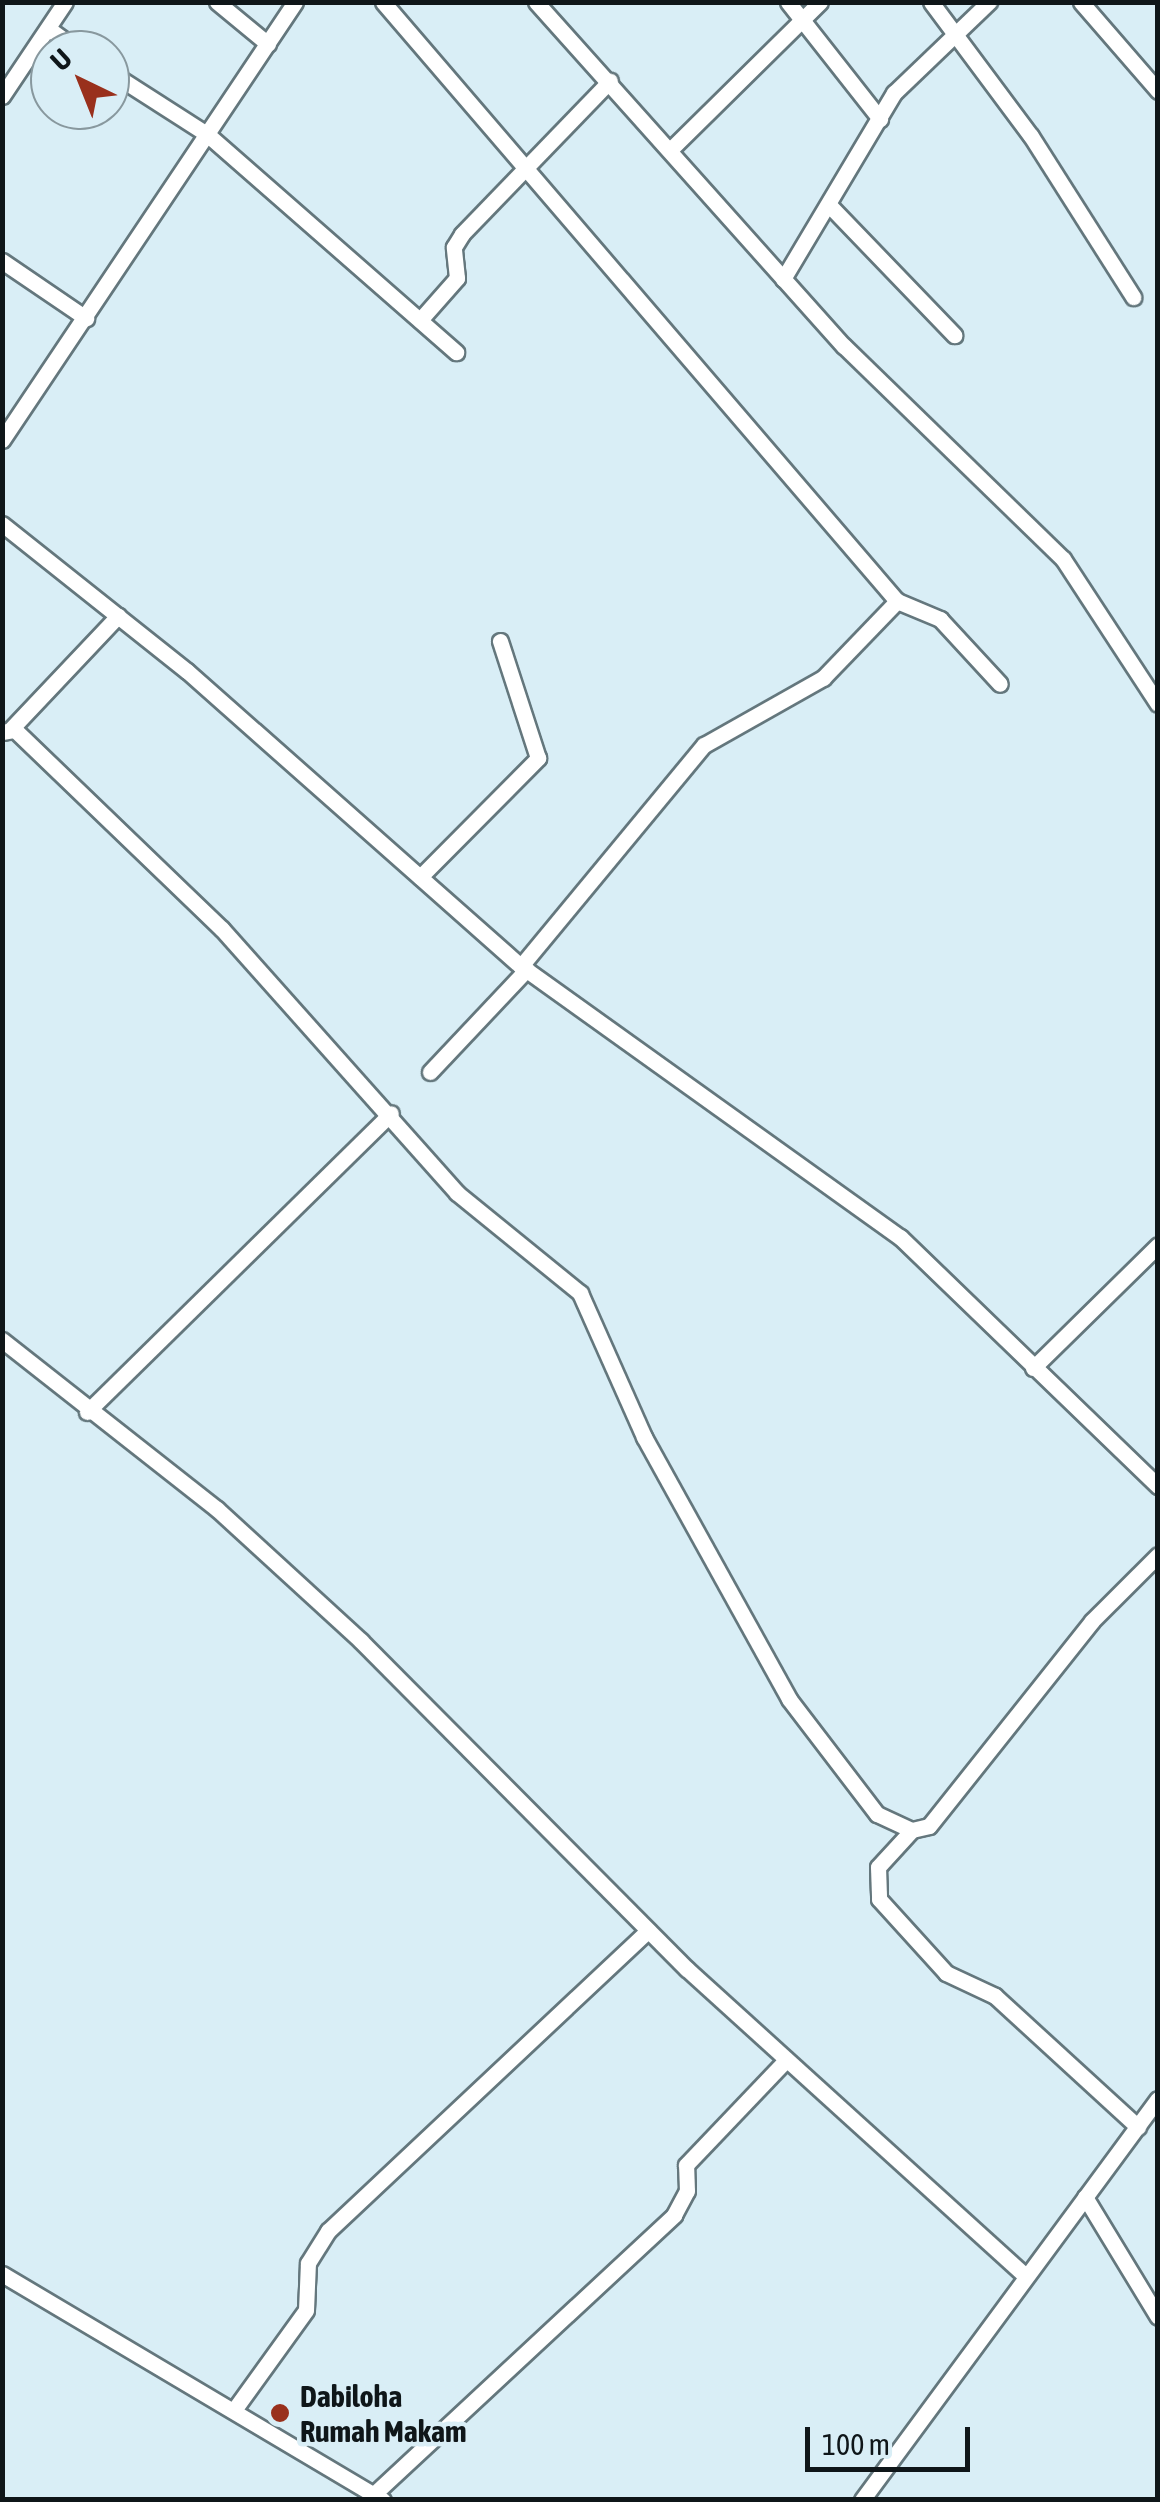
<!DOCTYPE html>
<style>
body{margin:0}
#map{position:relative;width:1160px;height:2502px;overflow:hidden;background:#d9eef6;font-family:"Asap Condensed",sans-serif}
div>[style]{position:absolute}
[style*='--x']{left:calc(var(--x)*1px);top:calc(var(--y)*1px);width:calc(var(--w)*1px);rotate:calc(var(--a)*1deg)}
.roads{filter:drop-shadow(2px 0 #64777d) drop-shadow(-2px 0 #64777d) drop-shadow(0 2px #64777d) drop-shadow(0 -2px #64777d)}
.minor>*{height:15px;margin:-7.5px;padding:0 7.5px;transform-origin:7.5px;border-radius:7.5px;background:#fff}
.dots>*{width:28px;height:28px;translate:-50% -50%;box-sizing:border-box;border:5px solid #d9eef6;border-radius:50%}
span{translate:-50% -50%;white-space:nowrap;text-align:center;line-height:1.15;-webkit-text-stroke:9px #d9eef6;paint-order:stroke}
.poi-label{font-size:30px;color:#0f1619;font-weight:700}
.left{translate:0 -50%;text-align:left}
.frame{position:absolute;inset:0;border:5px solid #0f1619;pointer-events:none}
.north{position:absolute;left:30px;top:30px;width:100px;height:100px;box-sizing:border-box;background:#d9eef6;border:2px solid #88989e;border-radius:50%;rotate:317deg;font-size:28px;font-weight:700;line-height:40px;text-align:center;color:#0f1619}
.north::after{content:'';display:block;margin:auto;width:35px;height:45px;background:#99301c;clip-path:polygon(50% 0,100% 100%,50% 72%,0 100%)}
.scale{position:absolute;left:805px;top:2427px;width:165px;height:45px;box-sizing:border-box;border:5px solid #0f1619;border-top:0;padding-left:12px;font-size:30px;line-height:35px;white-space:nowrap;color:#0f1619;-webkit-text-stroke:8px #d9eef6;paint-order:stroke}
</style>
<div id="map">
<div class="roads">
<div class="minor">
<i style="--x:217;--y:2;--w:66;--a:39.5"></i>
<i style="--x:383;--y:2;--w:789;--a:49.37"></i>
<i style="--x:897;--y:601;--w:47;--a:22.7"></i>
<i style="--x:940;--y:619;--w:88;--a:47.3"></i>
<i style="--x:536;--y:2;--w:462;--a:48.2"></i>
<i style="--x:844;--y:346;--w:305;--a:44.2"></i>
<i style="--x:1063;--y:559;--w:173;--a:56.8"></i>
<i style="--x:788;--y:2;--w:149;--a:51.8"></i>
<i style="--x:931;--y:2;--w:167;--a:53.3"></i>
<i style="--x:1031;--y:136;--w:191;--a:57.6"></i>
<i style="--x:1081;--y:2;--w:118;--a:49.1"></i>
<i style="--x:49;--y:29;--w:36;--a:36"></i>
<i style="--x:110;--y:72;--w:117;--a:32.7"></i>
<i style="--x:208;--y:135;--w:330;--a:41.2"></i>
<i style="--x:2;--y:96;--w:113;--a:-56.2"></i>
<i style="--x:671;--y:149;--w:209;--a:-44.6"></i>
<i style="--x:831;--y:207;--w:178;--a:46.1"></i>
<i style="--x:2;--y:261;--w:102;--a:34.2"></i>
<i style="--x:783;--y:279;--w:217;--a:-59.2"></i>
<i style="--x:894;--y:93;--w:132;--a:-43.8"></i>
<i style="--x:420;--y:320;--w:56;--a:-48.6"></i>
<i style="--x:457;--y:278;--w:31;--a:-96"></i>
<i style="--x:454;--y:247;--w:15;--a:-58"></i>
<i style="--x:462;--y:234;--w:213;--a:-46"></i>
<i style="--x:2;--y:440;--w:527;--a:-56.22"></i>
<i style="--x:2;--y:524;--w:236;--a:38.5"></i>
<i style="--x:187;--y:671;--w:446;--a:41.5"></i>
<i style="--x:521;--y:966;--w:466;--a:35.6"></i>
<i style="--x:900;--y:1237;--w:359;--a:44"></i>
<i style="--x:11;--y:729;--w:156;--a:-46.6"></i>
<i style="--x:2;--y:732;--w:13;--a:-9"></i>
<i style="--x:15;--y:730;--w:287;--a:43.9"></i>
<i style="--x:222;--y:929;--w:353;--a:48.3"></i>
<i style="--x:457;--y:1193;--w:159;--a:39.1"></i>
<i style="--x:580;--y:1293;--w:158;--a:66"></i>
<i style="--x:644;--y:1437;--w:299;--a:61"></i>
<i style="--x:789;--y:1699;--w:145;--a:52.6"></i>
<i style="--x:877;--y:1814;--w:38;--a:25"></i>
<i style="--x:912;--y:1830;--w:17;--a:-13"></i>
<i style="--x:929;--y:1826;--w:262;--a:-51.5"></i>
<i style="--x:1092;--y:1621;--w:93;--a:-45"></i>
<i style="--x:420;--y:877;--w:168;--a:-45.2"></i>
<i style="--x:538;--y:758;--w:123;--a:-108"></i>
<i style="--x:521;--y:966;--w:287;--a:-50.4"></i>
<i style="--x:704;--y:745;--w:137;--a:-29.4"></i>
<i style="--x:823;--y:678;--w:107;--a:-46.1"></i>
<i style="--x:430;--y:1072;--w:141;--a:-46.7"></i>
<i style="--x:2;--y:1340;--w:273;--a:38.2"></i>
<i style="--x:217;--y:1509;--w:195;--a:42.5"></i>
<i style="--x:361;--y:1641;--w:462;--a:45.2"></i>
<i style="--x:687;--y:1969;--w:456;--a:42.2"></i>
<i style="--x:1033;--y:1368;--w:175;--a:-44.5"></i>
<i style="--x:87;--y:1412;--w:426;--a:-44.5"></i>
<i style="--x:912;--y:1830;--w:50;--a:132.6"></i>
<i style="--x:878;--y:1867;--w:32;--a:88"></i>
<i style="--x:879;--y:1899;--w:100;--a:47.8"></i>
<i style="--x:946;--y:1973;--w:54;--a:25.1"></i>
<i style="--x:995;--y:1996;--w:194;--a:42.5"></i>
<i style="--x:1085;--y:2197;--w:140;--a:58.7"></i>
<i style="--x:2;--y:2274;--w:443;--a:30.7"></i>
<i style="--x:234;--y:2410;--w:123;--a:-54.2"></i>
<i style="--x:306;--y:2310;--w:47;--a:-87.6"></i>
<i style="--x:308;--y:2263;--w:38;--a:-58"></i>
<i style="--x:328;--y:2231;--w:439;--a:-43.2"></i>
<i style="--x:374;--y:2494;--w:410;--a:-42.9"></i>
<i style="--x:674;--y:2215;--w:27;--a:-62"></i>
<i style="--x:687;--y:2191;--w:26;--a:-92"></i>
<i style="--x:686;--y:2165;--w:145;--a:-46.4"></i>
<i style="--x:862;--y:2500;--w:498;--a:-53.6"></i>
</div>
</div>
<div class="dots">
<i style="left:280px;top:2413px;background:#99301c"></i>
</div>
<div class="poi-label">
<span class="left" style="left:300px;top:2413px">Dabiloha<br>Rumah Makam</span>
</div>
<div class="frame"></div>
<div class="north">U</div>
<div class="scale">100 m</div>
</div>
